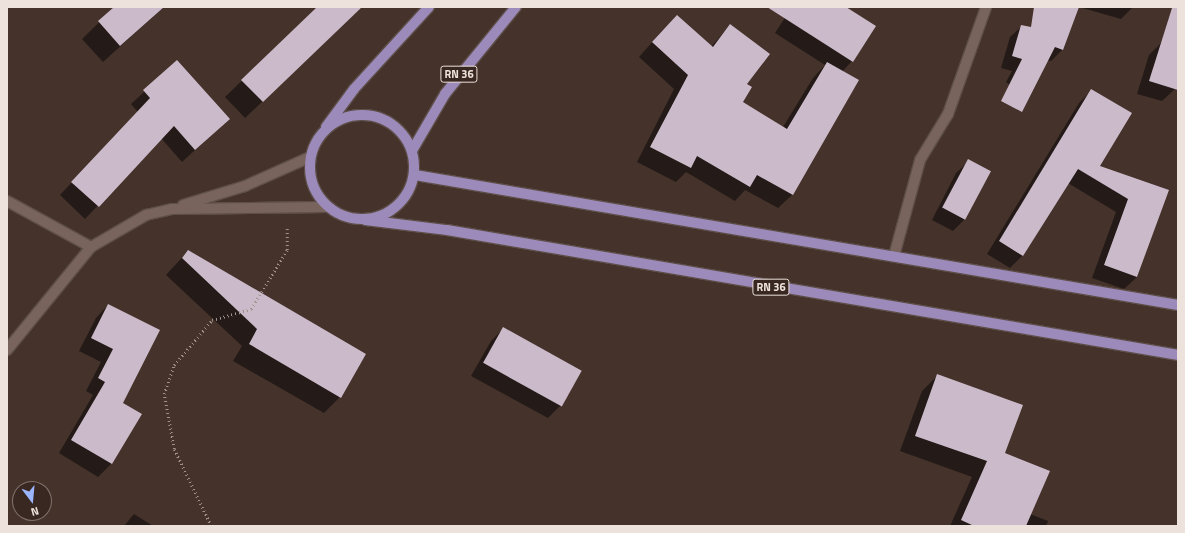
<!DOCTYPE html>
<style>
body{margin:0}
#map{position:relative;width:1185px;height:533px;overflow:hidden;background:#44322b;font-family:"Titillium Web",sans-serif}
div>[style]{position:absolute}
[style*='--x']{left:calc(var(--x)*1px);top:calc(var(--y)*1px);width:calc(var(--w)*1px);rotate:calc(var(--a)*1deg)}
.shadow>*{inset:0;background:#0007}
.building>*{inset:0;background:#cbbaca;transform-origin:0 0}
.path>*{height:2.5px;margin-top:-1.25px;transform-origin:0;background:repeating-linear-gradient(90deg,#a0918b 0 1px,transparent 0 4px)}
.roads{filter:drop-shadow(1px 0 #5d4e48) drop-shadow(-1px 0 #5d4e48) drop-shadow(0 1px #5d4e48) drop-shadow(0 -1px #5d4e48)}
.minor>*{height:10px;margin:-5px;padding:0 5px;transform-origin:5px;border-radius:5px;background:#78645c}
.major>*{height:10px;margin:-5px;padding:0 5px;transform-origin:5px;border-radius:5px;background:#9c8aba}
.major>.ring{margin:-5px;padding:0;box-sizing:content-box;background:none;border:10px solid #9c8aba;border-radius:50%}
span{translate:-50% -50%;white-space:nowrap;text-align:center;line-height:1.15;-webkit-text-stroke:4px #392821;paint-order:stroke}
.shield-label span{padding:1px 3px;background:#392821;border:1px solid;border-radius:3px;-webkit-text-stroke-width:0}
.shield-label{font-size:11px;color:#eee2dd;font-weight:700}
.frame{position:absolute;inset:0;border:8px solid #eee2dd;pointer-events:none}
.north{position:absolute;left:12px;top:481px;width:40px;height:40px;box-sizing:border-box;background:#392821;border:1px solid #81726c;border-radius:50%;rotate:164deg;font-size:11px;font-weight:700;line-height:16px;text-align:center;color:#eee2dd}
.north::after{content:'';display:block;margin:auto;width:14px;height:18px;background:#9ab5fd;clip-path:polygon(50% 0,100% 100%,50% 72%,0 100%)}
</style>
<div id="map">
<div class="shadow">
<i style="clip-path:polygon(115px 7px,164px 7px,103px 62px,82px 39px)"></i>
<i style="clip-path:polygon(318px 7px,361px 7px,245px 118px,225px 97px)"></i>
<i style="clip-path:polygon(792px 7px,845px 7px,852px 61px,842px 72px,793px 194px,778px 208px,745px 190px,735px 201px,686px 172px,676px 182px,637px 162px,674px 89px,639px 57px,663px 30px,711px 47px,730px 25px,746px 84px,741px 103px,783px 127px,813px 78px,825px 65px,775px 33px)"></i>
<i style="clip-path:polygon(1043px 7px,1078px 7px,1062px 50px,1051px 61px,1047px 60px,1023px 95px,1006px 82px,1012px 71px,1001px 68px,1010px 37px,1022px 26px,1035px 30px)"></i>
<i style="clip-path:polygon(1079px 7px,1133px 7px,1121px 19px)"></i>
<i style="clip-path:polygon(1162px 42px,1178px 47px,1178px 79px,1175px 89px,1162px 101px,1137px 94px,1149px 55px)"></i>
<i style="clip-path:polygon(177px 62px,229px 119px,182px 162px,161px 138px,85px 219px,60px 195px,138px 112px,131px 104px)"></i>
<i style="clip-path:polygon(1092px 90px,1098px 167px,1167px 191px,1137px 277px,1124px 289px,1092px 278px,1116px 212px,1068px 183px,1023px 255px,1010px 268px,987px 254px,1079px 103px)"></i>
<i style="clip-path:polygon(969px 161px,966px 218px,953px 231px,932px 220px,956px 173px)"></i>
<i style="clip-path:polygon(188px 251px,340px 397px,324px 413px,233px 361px,242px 346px,166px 275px)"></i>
<i style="clip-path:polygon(108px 305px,122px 403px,140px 414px,111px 464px,98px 477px,59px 453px,93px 395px,86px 391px,101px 362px,79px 351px,96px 318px)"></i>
<i style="clip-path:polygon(503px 329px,561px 405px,548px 418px,471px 376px,491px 341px)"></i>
<i style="clip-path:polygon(937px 376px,1004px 454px,1030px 514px,1048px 521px,1046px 526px,950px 526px,972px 477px,900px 451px,922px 391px)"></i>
<i style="clip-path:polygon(134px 514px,153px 526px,124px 526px)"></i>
</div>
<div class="building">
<i style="clip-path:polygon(114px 7px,164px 7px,120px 46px,98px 21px)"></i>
<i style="clip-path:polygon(317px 7px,362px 7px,263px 102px,241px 80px)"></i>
<i style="clip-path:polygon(767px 7px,846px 7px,876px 26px,853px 62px)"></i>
<i style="clip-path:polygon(1034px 7px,1079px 7px,1063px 50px,1055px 47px,1022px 112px,1001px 101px,1022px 59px,1012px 56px,1021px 25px,1031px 27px)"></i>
<i style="clip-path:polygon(1172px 8px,1178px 8px,1178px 90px,1149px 81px)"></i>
<i style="clip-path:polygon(677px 15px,713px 47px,730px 24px,770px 54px,747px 84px,752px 87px,743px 102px,787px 129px,827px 62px,859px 80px,793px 195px,757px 175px,750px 187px,697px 156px,691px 168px,650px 147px,688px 75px,652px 42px)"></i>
<i style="clip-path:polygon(177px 60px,230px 119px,195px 150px,174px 126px,99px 207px,71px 182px,150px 98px,143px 90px)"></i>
<i style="clip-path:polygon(1091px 89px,1132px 113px,1100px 166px,1169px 190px,1137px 277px,1104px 265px,1128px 199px,1078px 169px,1023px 256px,999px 241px)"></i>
<i style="left:968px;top:159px;width:26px;height:55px;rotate:28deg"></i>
<i style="clip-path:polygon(188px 250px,366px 354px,341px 398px,249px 344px,257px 329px,182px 258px)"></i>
<i style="clip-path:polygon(108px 304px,160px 330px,123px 403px,142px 414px,112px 464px,71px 440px,105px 382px,98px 378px,113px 349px,91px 338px)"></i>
<i style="left:503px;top:327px;width:90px;height:41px;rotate:29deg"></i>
<i style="clip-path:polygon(937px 374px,1023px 405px,1005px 453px,1050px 471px,1026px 526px,974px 526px,961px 520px,987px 461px,915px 436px)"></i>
</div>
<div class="path">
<i style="--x:211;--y:526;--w:85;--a:-115.7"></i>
<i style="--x:174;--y:449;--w:56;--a:-100.3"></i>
<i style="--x:164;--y:394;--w:31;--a:-71"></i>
<i style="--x:174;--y:365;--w:59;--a:-49.8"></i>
<i style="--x:212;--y:320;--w:41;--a:-15.8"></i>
<i style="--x:251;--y:309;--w:69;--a:-58.6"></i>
<i style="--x:287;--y:250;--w:22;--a:-90"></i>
</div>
<div class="roads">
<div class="minor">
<i style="--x:7;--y:201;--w:96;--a:28.7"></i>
<i style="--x:183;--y:205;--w:65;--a:-17"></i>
<i style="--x:245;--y:186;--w:71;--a:-24"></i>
<i style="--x:894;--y:256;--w:99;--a:-74.8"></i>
<i style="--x:920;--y:160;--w:54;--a:-58.7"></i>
<i style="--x:948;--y:114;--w:114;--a:-70.4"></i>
<i style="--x:7;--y:350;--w:133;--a:-50.8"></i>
<i style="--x:91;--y:247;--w:64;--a:-30.2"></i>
<i style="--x:146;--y:215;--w:27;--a:-13"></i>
<i style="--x:172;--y:209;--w:155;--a:-0.7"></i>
</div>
<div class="major">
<i class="ring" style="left:310px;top:115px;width:94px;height:94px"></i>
<i style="--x:326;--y:127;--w:47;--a:-53.6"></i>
<i style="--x:354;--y:89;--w:111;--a:-47.6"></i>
<i style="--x:413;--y:149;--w:64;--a:-59.8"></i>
<i style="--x:445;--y:94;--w:112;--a:-50.8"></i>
<i style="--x:415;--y:175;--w:774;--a:9.67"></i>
<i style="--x:365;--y:220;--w:83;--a:7"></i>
<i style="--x:447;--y:230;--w:742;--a:9.7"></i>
</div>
</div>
<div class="shield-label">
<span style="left:459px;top:74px">RN 36</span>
<span style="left:771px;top:287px">RN 36</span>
</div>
<div class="frame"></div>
<div class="north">N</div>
</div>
